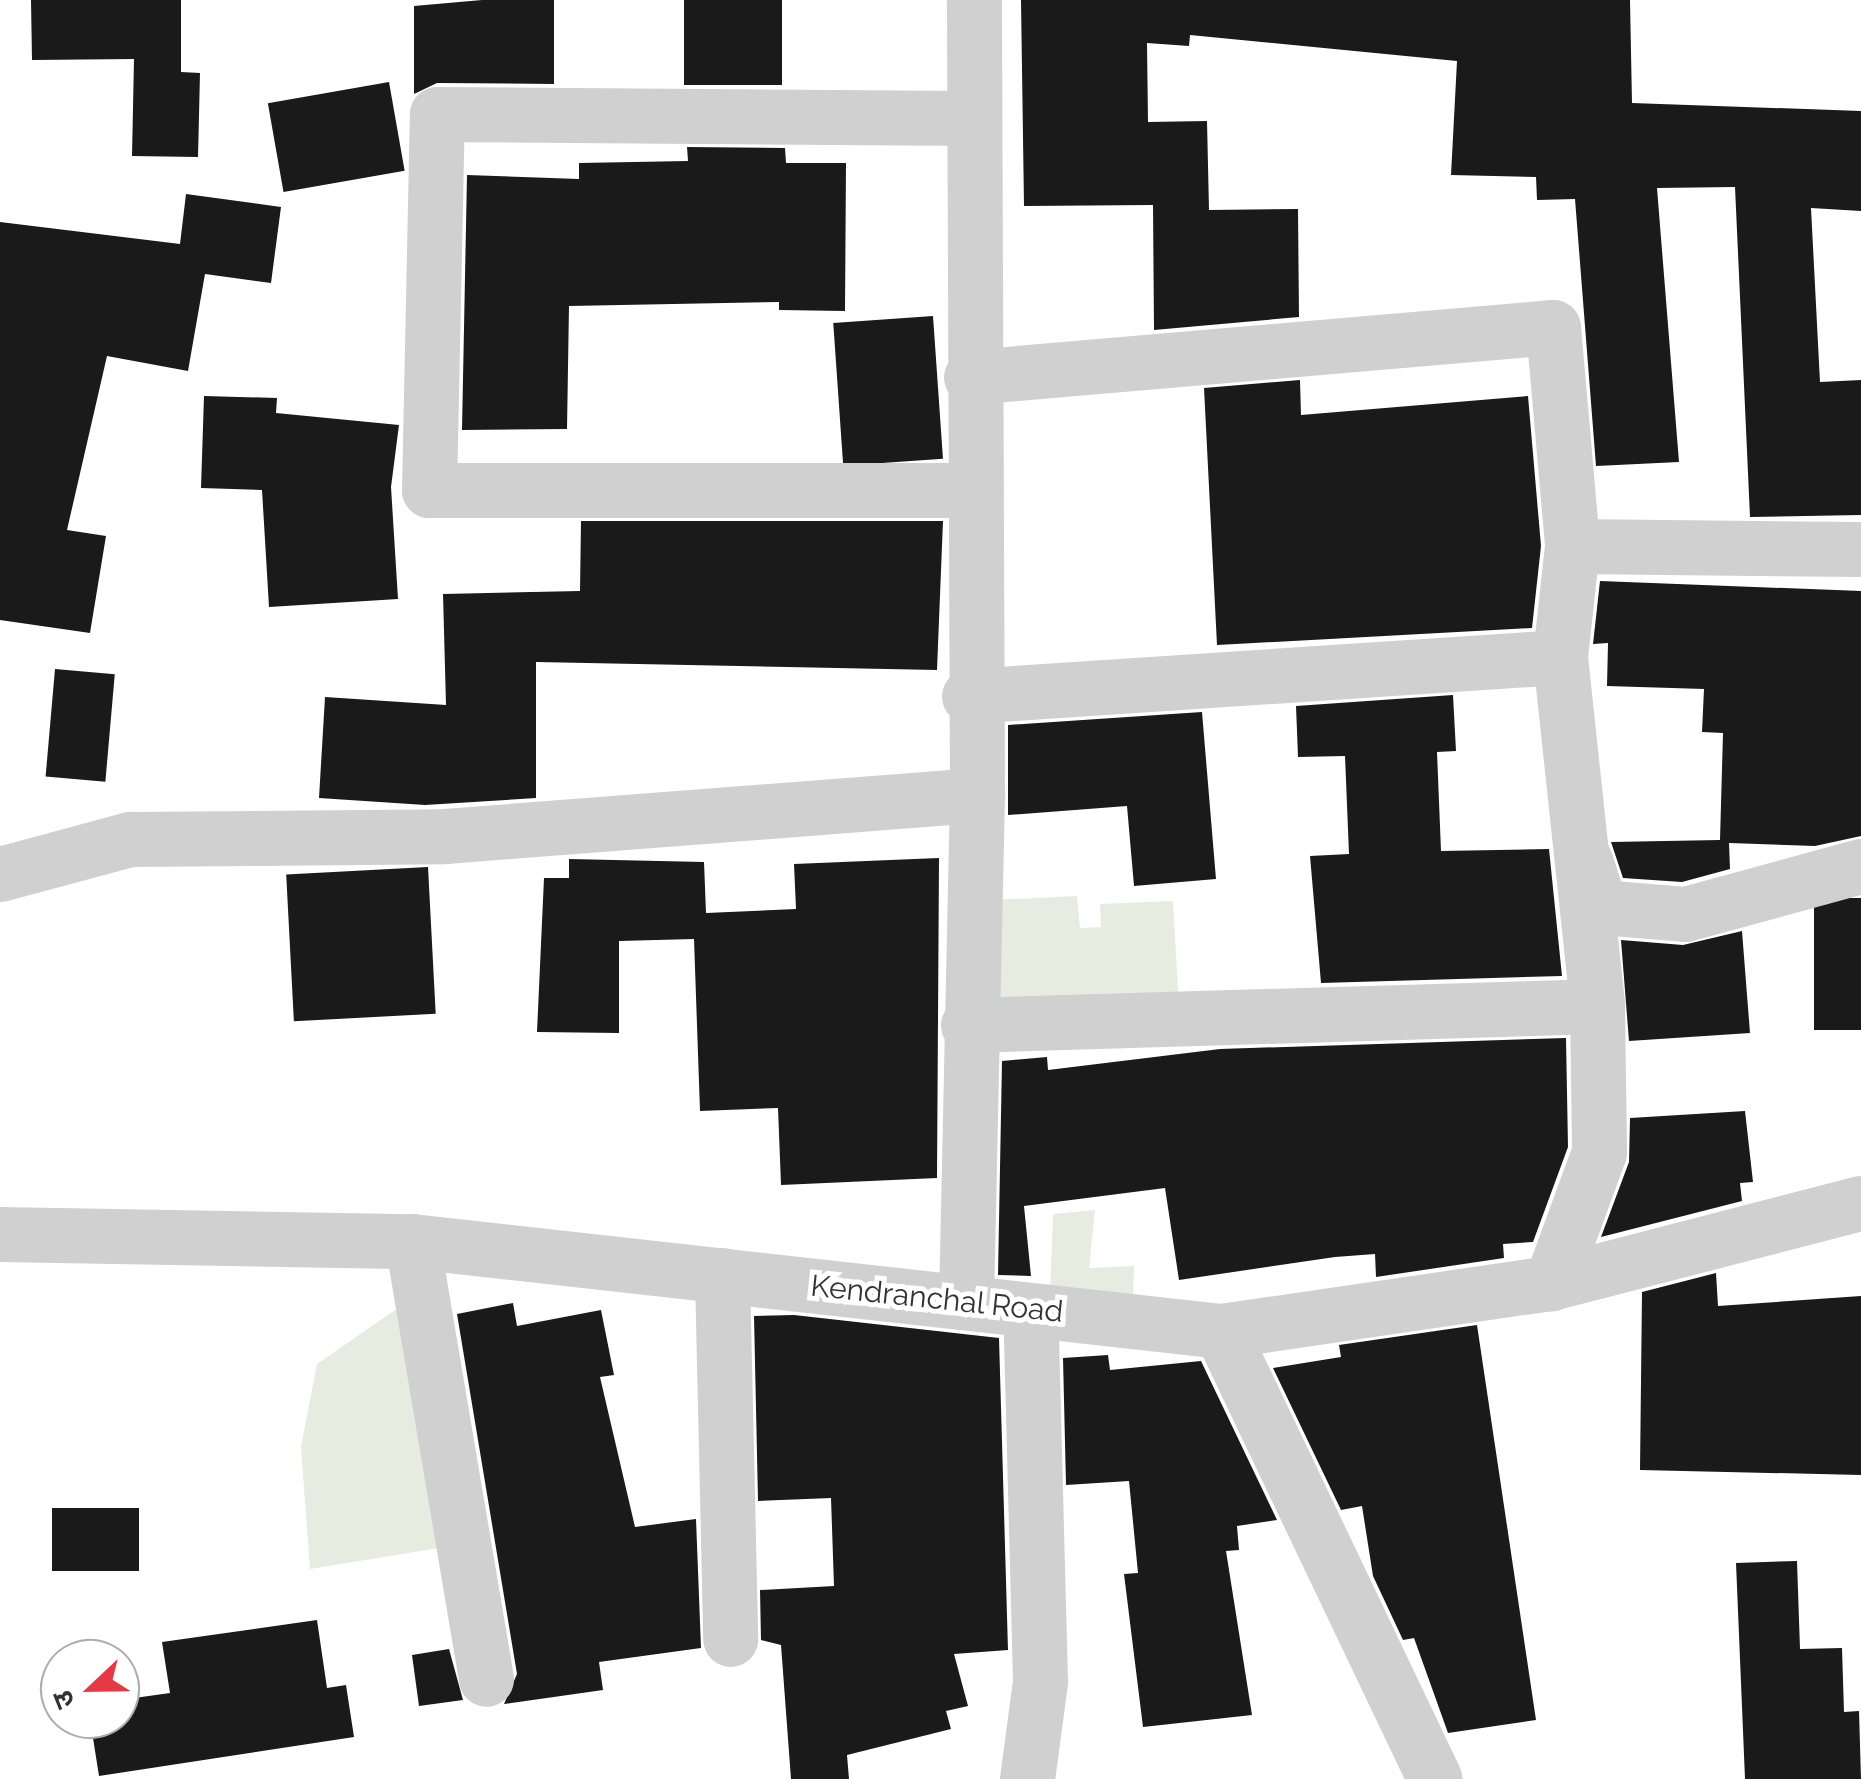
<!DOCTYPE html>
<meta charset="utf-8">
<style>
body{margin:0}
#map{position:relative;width:1861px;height:1779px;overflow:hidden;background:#fff;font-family:Raleway,"Noto Sans Devanagari",sans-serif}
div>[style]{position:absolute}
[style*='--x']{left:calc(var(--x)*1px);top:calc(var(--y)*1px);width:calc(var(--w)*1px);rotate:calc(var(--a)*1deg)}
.green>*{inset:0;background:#e6ecdf}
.building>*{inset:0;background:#1a1a1a;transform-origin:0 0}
.minor>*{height:55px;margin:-27.5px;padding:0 27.5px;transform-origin:27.5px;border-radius:27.5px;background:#d0d0d0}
span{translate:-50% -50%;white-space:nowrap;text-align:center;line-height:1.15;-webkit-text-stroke:10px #fff;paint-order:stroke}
.street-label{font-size:30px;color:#333}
.north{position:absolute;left:40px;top:1639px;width:100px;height:100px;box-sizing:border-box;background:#fff;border:2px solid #adadad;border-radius:50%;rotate:248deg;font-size:28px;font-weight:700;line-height:40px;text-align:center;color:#333}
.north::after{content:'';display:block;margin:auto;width:35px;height:45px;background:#e63946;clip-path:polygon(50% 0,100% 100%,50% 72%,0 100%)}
</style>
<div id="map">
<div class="green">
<i style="clip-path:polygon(1077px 896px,1080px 928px,1101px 927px,1100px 904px,1173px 901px,1179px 1008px,1000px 1016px,993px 900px)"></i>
<i style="clip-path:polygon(1095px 1210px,1089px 1268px,1134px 1266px,1133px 1297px,1050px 1297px,1053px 1214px)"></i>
<i style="clip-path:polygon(401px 1306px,451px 1546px,310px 1569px,301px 1447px,317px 1364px)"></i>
</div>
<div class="building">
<i style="clip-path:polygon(31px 0,181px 0,181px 72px,200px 73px,198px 157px,132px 156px,134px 59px,32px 60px)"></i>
<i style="clip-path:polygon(482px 0,554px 0,554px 84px,437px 83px,414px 94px,414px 6px)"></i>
<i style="left:684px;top:0;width:98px;height:85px"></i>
<i style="clip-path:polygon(1021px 0,1630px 0,1632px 103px,1861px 111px,1861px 211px,1811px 208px,1820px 382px,1861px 380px,1861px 515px,1750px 517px,1735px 187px,1657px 188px,1679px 462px,1596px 466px,1575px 199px,1537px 200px,1536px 177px,1451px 175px,1457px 61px,1190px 35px,1189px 46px,1147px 43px,1148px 122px,1207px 121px,1209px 210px,1298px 209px,1299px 317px,1154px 330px,1153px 205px,1024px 206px)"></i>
<i style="left:389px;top:82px;width:90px;height:123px;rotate:80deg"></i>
<i style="clip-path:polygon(687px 147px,785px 148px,786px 163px,846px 163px,845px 311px,779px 310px,779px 302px,569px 306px,567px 429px,462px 430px,467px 175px,579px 179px,579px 163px,688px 161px)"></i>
<i style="clip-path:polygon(186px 194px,281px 207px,271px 283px,205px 274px,188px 371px,107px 356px,67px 530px,106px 536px,90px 633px,0 620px,0 222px,180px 244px)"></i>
<i style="left:933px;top:316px;width:143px;height:100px;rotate:86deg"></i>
<i style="clip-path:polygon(1300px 380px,1301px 415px,1528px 396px,1541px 546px,1532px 628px,1217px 645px,1204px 388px)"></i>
<i style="clip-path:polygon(204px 396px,277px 398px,276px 413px,399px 425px,391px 487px,398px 599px,269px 607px,262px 490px,201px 488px)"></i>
<i style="clip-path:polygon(581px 521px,943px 521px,937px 670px,536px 662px,536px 798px,425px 805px,319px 798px,325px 697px,446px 705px,443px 594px,580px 591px)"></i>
<i style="clip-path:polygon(1600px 581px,1861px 591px,1861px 836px,1815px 846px,1729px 843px,1730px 869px,1682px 882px,1623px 878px,1611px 842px,1720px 840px,1723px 733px,1702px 732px,1704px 689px,1607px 686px,1608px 643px,1593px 644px)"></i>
<i style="left:55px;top:669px;width:60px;height:108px;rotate:5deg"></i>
<i style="clip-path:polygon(1453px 695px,1456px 751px,1437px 752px,1441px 851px,1549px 849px,1562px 976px,1321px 983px,1310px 856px,1349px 854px,1345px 756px,1298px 757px,1296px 706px)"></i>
<i style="clip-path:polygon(1202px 712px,1216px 879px,1134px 886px,1127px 806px,1008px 815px,1008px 725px)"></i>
<i style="clip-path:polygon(939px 858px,937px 1178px,781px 1185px,778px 1108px,700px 1111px,694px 939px,619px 941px,619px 1033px,537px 1032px,544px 878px,569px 878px,569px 859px,704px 862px,706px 913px,796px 909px,794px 864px)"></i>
<i style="left:428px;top:867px;width:147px;height:142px;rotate:87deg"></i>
<i style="left:1861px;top:898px;width:132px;height:47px;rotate:90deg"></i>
<i style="clip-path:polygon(1742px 931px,1750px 1033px,1629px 1041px,1621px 940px,1683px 945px)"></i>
<i style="clip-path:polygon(1566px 1038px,1568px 1147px,1533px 1242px,1503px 1244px,1504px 1258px,1376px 1277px,1375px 1254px,1335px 1257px,1179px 1280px,1165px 1188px,1024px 1206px,1031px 1276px,998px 1275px,1002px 1061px,1047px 1057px,1048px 1070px,1220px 1049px)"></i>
<i style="clip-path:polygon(1745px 1111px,1753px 1182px,1740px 1183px,1742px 1201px,1601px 1237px,1629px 1162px,1630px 1118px)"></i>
<i style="clip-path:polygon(1716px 1273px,1718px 1306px,1861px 1296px,1861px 1475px,1640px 1470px,1642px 1292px)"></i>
<i style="clip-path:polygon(513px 1303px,517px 1326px,601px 1310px,614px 1375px,600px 1377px,635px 1527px,696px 1519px,701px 1648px,599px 1662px,603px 1690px,504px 1704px,517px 1674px,457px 1314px)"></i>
<i style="clip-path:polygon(794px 1315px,999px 1338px,1008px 1650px,954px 1654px,968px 1706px,946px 1711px,951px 1729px,847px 1755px,849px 1779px,791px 1779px,781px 1645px,761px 1640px,760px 1590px,834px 1586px,831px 1498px,758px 1501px,754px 1316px)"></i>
<i style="clip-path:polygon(1477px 1325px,1536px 1720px,1448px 1733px,1414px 1638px,1403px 1640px,1373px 1576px,1362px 1506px,1341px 1510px,1273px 1368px,1341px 1357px,1339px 1345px)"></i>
<i style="clip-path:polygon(1108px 1355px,1110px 1370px,1201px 1361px,1277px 1520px,1237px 1526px,1239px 1550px,1226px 1551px,1252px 1715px,1143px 1727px,1124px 1574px,1138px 1573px,1129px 1481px,1066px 1485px,1063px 1358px)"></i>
<i style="left:139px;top:1508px;width:63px;height:87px;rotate:90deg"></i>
<i style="clip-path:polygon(1797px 1561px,1800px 1649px,1842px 1648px,1844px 1712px,1859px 1711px,1861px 1779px,1745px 1779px,1736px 1563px)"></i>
<i style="clip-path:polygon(317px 1620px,327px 1688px,346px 1685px,354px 1737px,99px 1776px,90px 1719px,120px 1719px,120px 1700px,170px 1693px,162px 1642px)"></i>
<i style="clip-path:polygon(449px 1649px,463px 1700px,419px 1706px,412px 1655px)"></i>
</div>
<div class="minor">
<i style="--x:971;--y:377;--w:584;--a:-4.91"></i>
<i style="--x:1553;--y:327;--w:220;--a:85"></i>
<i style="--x:1572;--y:546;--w:112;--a:96.2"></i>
<i style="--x:1560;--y:657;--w:351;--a:83.9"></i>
<i style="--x:1597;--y:1006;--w:146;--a:89.2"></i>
<i style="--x:1599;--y:1152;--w:140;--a:110.1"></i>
<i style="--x:973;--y:490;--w:544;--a:180"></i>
<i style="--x:429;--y:490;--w:376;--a:-88.8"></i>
<i style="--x:437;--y:114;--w:536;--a:0.43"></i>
<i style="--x:1572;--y:546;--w:289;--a:0.6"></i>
<i style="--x:969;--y:696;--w:592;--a:-3.78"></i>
<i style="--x:1585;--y:860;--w:49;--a:72.3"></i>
<i style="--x:1600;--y:907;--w:85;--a:4.7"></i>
<i style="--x:1685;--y:914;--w:182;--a:-15.3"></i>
<i style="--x:0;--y:874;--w:135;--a:-15.1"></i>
<i style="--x:130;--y:839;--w:315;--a:-0.5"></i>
<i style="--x:445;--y:836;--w:534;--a:-4.41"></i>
<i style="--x:968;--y:1025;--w:629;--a:-1.73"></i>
<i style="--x:0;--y:1234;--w:412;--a:1"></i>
<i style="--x:412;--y:1241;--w:814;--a:6.35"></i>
<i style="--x:1221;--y:1331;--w:333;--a:-8.3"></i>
<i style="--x:1551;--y:1283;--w:320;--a:-14.5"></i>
<i style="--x:412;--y:1241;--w:444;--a:80.4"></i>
<i style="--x:722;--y:1275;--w:364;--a:88.7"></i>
<i style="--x:966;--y:1302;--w:507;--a:-88.76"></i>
<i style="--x:977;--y:795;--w:795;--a:-90.22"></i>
<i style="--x:1221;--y:1331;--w:496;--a:64.5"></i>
<i style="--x:1027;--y:1779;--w:99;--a:-82.4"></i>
<i style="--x:1040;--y:1681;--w:371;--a:-91.5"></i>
</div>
<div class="street-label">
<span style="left:937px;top:1299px;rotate:6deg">Kendranchal Road</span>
</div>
<div class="north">उ</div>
</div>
